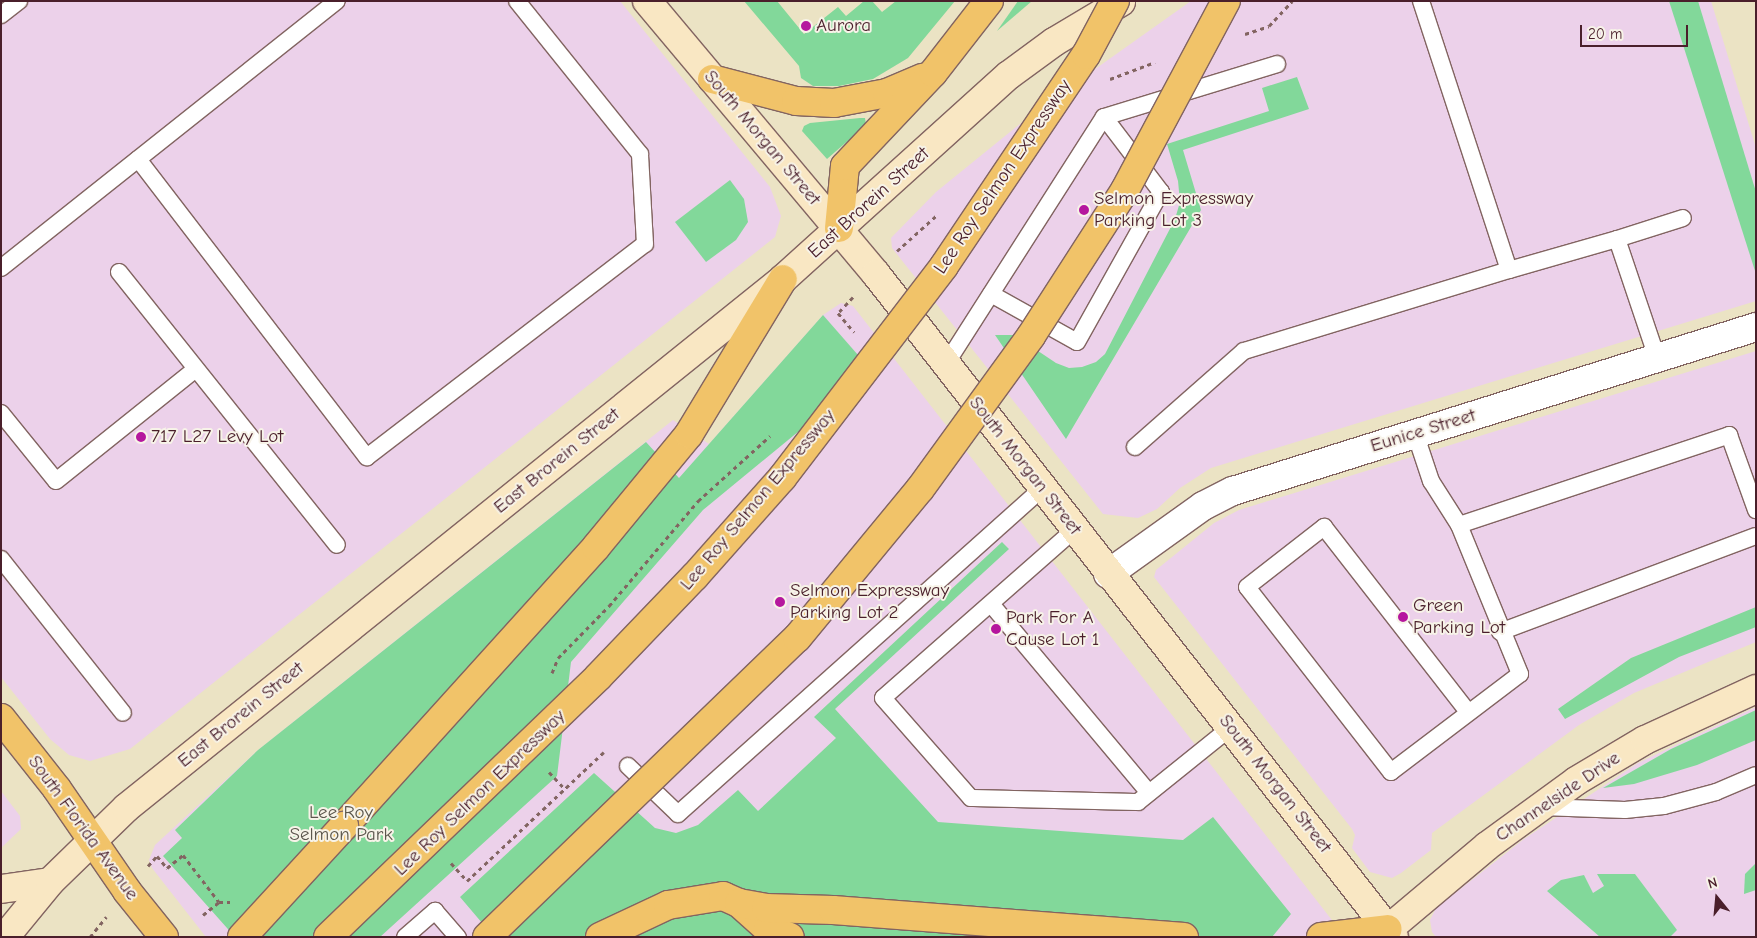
<!DOCTYPE html>
<style>
body{margin:0}
#map{position:relative;width:1757px;height:938px;overflow:hidden;background:#ebe3c4;font-family:"Comic Neue",sans-serif}
div>[style]{position:absolute}
[style*='--x']{left:calc(var(--x)*1px);top:calc(var(--y)*1px);width:calc(var(--w)*1px);rotate:calc(var(--a)*1deg)}
.built>*{inset:0;background:#ecd1ea}
.green>*{inset:0;background:#82d89a}
.path>*{height:3px;margin-top:-1.5px;transform-origin:0;background:repeating-linear-gradient(90deg,#826461 0 4px,transparent 0 8px)}
.roads{filter:drop-shadow(1px 0 #826461) drop-shadow(-1px 0 #826461) drop-shadow(0 1px #826461) drop-shadow(0 -1px #826461)}
.lane>*{height:16px;margin:-8px;padding:0 8px;transform-origin:8px;border-radius:8px;background:#fff}
.street>*{height:28px;margin:-14px;padding:0 14px;transform-origin:14px;border-radius:14px;background:#fff}
.secondary>*{height:28px;margin:-14px;padding:0 14px;transform-origin:14px;border-radius:14px;background:#f9e7c3}
.primary>*{height:28px;margin:-14px;padding:0 14px;transform-origin:14px;border-radius:14px;background:#f1c369}
.highway>*{height:28px;margin:-14px;padding:0 14px;transform-origin:14px;border-radius:14px;background:#f1c369}
.bridges{filter:drop-shadow(1px 0 #826461) drop-shadow(-1px 0 #826461) drop-shadow(0 1px #826461) drop-shadow(0 -1px #826461)}
.highway-bridge>*{height:28px;margin:-14px;padding:0 14px;transform-origin:14px;border-radius:14px;background:#f1c369}
.dots>*{width:14px;height:14px;translate:-50% -50%;box-sizing:border-box;border:2px solid #f7f3e8;border-radius:50%}
span{translate:-50% -50%;white-space:nowrap;text-align:center;line-height:1.15;-webkit-text-stroke:4px #f7f3e8;paint-order:stroke}
.poi-label{font-size:19px;color:#4a1f2b}
.left{translate:0 -50%;text-align:left}
.street-label{font-size:19px;color:#4a1f2b}
.park-label{font-size:19px;color:#5b564c}
.frame{position:absolute;inset:0;border:2px solid #4a1f2b;pointer-events:none}
.north{position:absolute;left:1692px;top:873px;width:50px;height:50px;-webkit-text-stroke:4px #f7f3e8;paint-order:stroke;rotate:343deg;font-size:14px;font-weight:700;line-height:20px;text-align:center;color:#4a1f2b}
.north::after{content:'';display:block;margin:auto;width:18px;height:22px;background:#4a1f2b;clip-path:polygon(50% 0,100% 100%,50% 72%,0 100%)}
.scale{position:absolute;left:1580px;top:25px;width:108px;height:22px;box-sizing:border-box;border:2px solid #4a1f2b;border-top:0;padding-left:6px;font-size:15px;line-height:18px;white-space:nowrap;color:#4a1f2b;-webkit-text-stroke:4px #f7f3e8;paint-order:stroke}
</style>
<div id="map">
<div class="built">
<i style="clip-path:polygon(1px 1px,620px 1px,770px 187px,781px 216px,775px 237px,130px 749px,90px 761px,69px 755px,50px 739px,1px 677px)"></i>
<i style="clip-path:polygon(1191px 1px,1711px 1px,1756px 148px,1756px 301px,1211px 468px,1180px 488px,1157px 509px,1138px 518px,1103px 514px,892px 248px,891px 238px,936px 192px,1036px 111px)"></i>
<i style="clip-path:polygon(841px 303px,853px 306px,1342px 933px,1337px 937px,206px 937px,152px 868px,149px 860px,155px 845px,258px 750px,673px 420px,709px 444px,823px 315px)"></i>
<i style="clip-path:polygon(1756px 351px,1756px 642px,1634px 693px,1579px 725px,1432px 833px,1431px 850px,1401px 873px,1392px 878px,1370px 872px,1352px 848px,1355px 835px,1352px 829px,1154px 577px,1156px 570px,1214px 523px,1239px 510px)"></i>
<i style="clip-path:polygon(1756px 707px,1756px 937px,1436px 937px,1432px 932px,1430px 920px,1436px 908px,1524px 839px,1638px 763px)"></i>
<i style="clip-path:polygon(1px 791px,20px 816px,21px 829px,1px 848px)"></i>
</div>
<div class="green">
<i style="clip-path:polygon(744px 1px,777px 1px,804px 34px,838px 7px,846px 16px,864px 1px,872px 1px,882px 12px,896px 1px,955px 1px,908px 58px,873px 79px,839px 86px,813px 86px,801px 78px,799px 66px)"></i>
<i style="clip-path:polygon(1018px 1px,1032px 1px,997px 31px)"></i>
<i style="clip-path:polygon(1669px 1px,1698px 1px,1756px 192px,1756px 274px)"></i>
<i style="clip-path:polygon(1297px 77px,1309px 109px,1183px 150px,1201px 210px,1066px 439px,995px 335px,1014px 335px,1056px 363px,1069px 368px,1082px 367px,1096px 362px,1105px 354px,1175px 219px,1180px 202px,1178px 181px,1167px 144px,1269px 111px,1262px 88px)"></i>
<i style="clip-path:polygon(860px 118px,865px 118px,866px 125px,827px 159px,802px 131px,804px 126px,810px 123px)"></i>
<i style="clip-path:polygon(730px 180px,744px 199px,748px 222px,736px 240px,706px 262px,675px 222px)"></i>
<i style="clip-path:polygon(823px 315px,872px 371px,703px 510px,571px 662px,557px 776px,380px 937px,235px 937px,163px 856px,182px 838px,175px 830px,258px 750px,646px 442px,679px 478px)"></i>
<i style="clip-path:polygon(1002px 542px,1009px 549px,835px 709px,938px 822px,1183px 840px,1213px 817px,1291px 914px,1272px 937px,494px 937px,460px 897px,594px 773px,655px 828px,676px 833px,698px 825px,738px 790px,758px 811px,836px 738px,814px 717px)"></i>
<i style="clip-path:polygon(1756px 607px,1756px 627px,1679px 657px,1565px 719px,1558px 709px,1631px 658px)"></i>
<i style="clip-path:polygon(1756px 710px,1756px 740px,1697px 765px,1634px 784px,1603px 788px,1671px 749px)"></i>
<i style="clip-path:polygon(1756px 863px,1756px 890px,1744px 894px,1745px 874px)"></i>
<i style="clip-path:polygon(1597px 874px,1635px 874px,1677px 930px,1670px 937px,1600px 937px,1547px 891px,1561px 880px,1584px 875px,1593px 893px,1604px 886px)"></i>
</div>
<div class="path">
<i style="--x:1245;--y:34;--w:25;--a:-18"></i>
<i style="--x:1269;--y:26;--w:34;--a:-47"></i>
<i style="--x:1110;--y:79;--w:48;--a:-20.7"></i>
<i style="--x:897;--y:251;--w:54;--a:-42"></i>
<i style="--x:853;--y:297;--w:22;--a:133"></i>
<i style="--x:838;--y:313;--w:25;--a:50"></i>
<i style="--x:552;--y:673;--w:16;--a:-68"></i>
<i style="--x:558;--y:658;--w:73;--a:-45.6"></i>
<i style="--x:609;--y:606;--w:138;--a:-49.7"></i>
<i style="--x:698;--y:501;--w:97;--a:-42.1"></i>
<i style="--x:549;--y:772;--w:23;--a:47"></i>
<i style="--x:451;--y:863;--w:24;--a:48"></i>
<i style="--x:467;--y:881;--w:188;--a:-43.3"></i>
<i style="--x:148;--y:866;--w:13;--a:-48"></i>
<i style="--x:157;--y:856;--w:16;--a:50"></i>
<i style="--x:167;--y:868;--w:21;--a:-39"></i>
<i style="--x:183;--y:855;--w:59;--a:52.5"></i>
<i style="--x:219;--y:902;--w:11;--a:0"></i>
<i style="--x:203;--y:915;--w:21;--a:-39"></i>
<i style="--x:90;--y:937;--w:26;--a:-51"></i>
</div>
<div class="roads">
<div class="lane">
<i style="--x:1421;--y:1;--w:283;--a:71.9"></i>
<i style="--x:1509;--y:270;--w:112;--a:-16"></i>
<i style="--x:1617;--y:239;--w:126;--a:71.4"></i>
<i style="--x:1;--y:15;--w:23;--a:-38"></i>
<i style="--x:138;--y:159;--w:376;--a:52.5"></i>
<i style="--x:367;--y:457;--w:350;--a:-37.5"></i>
<i style="--x:645;--y:244;--w:90;--a:-93.2"></i>
<i style="--x:640;--y:154;--w:196;--a:-128.8"></i>
<i style="--x:1617;--y:239;--w:69;--a:-17.7"></i>
<i style="--x:1;--y:268;--w:429;--a:-38.5"></i>
<i style="--x:119;--y:272;--w:349;--a:51.4"></i>
<i style="--x:991;--y:294;--w:98;--a:29.2"></i>
<i style="--x:1077;--y:342;--w:172;--a:-60.8"></i>
<i style="--x:1161;--y:192;--w:94;--a:-127.2"></i>
<i style="--x:946;--y:364;--w:293;--a:-57.4"></i>
<i style="--x:1104;--y:117;--w:181;--a:-17"></i>
<i style="--x:1;--y:413;--w:87;--a:51"></i>
<i style="--x:56;--y:481;--w:179;--a:-38.7"></i>
<i style="--x:1415;--y:433;--w:51;--a:71.6"></i>
<i style="--x:1431;--y:481;--w:52;--a:57.5"></i>
<i style="--x:1459;--y:525;--w:161;--a:67.7"></i>
<i style="--x:1520;--y:674;--w:162;--a:142.8"></i>
<i style="--x:1391;--y:772;--w:234;--a:-127.9"></i>
<i style="--x:1247;--y:587;--w:98;--a:-37.9"></i>
<i style="--x:1324;--y:527;--w:234;--a:52.1"></i>
<i style="--x:1135;--y:447;--w:145;--a:-41.4"></i>
<i style="--x:1244;--y:351;--w:277;--a:-17"></i>
<i style="--x:1459;--y:525;--w:285;--a:-18.4"></i>
<i style="--x:1729;--y:435;--w:80;--a:70.2"></i>
<i style="--x:1074;--y:530;--w:254;--a:138.7"></i>
<i style="--x:883;--y:698;--w:133;--a:48.7"></i>
<i style="--x:971;--y:798;--w:167;--a:1.4"></i>
<i style="--x:1138;--y:802;--w:118;--a:-38.8"></i>
<i style="--x:1;--y:559;--w:196;--a:51.6"></i>
<i style="--x:991;--y:604;--w:246;--a:50.1"></i>
<i style="--x:1500;--y:632;--w:273;--a:-20.6"></i>
<i style="--x:628;--y:766;--w:69;--a:43.8"></i>
<i style="--x:678;--y:814;--w:489;--a:-41.8"></i>
<i style="--x:1541;--y:807;--w:84;--a:2"></i>
<i style="--x:1625;--y:810;--w:39;--a:-6"></i>
<i style="--x:1664;--y:806;--w:54;--a:-15.1"></i>
<i style="--x:1716;--y:792;--w:43;--a:-23"></i>
<i style="--x:405;--y:937;--w:40;--a:-41"></i>
<i style="--x:435;--y:911;--w:35;--a:49"></i>
</div>
<div class="street">
<i style="--x:1108;--y:574;--w:117;--a:-35.6"></i>
<i style="--x:1203;--y:506;--w:34;--a:-27"></i>
<i style="--x:1233;--y:491;--w:548;--a:-17.41"></i>
</div>
<div class="secondary">
<i style="--x:647;--y:1;--w:356;--a:50"></i>
<i style="--x:876;--y:274;--w:841;--a:52"></i>
<i style="--x:1;--y:889;--w:49;--a:-8.1"></i>
<i style="--x:5;--y:937;--w:71;--a:-50.7"></i>
<i style="--x:50;--y:882;--w:106;--a:-44.2"></i>
<i style="--x:126;--y:808;--w:843;--a:-38.84"></i>
<i style="--x:783;--y:279;--w:304;--a:-42.1"></i>
<i style="--x:1009;--y:75;--w:56;--a:-36.3"></i>
<i style="--x:1054;--y:42;--w:78;--a:-30.8"></i>
<i style="--x:1379;--y:937;--w:141;--a:-40.1"></i>
<i style="--x:1487;--y:846;--w:110;--a:-36.1"></i>
<i style="--x:1576;--y:781;--w:80;--a:-30.7"></i>
<i style="--x:1645;--y:740;--w:122;--a:-24.7"></i>
</div>
<div class="primary">
<i style="--x:1;--y:718;--w:90;--a:51.7"></i>
<i style="--x:57;--y:789;--w:124;--a:55.5"></i>
<i style="--x:127;--y:891;--w:59;--a:51.2"></i>
</div>
<div class="highway">
<i style="--x:712;--y:79;--w:87;--a:14.7"></i>
<i style="--x:796;--y:101;--w:38;--a:3"></i>
<i style="--x:834;--y:103;--w:54;--a:-10.7"></i>
<i style="--x:887;--y:93;--w:39;--a:-23"></i>
<i style="--x:839;--y:228;--w:62;--a:-84.5"></i>
<i style="--x:845;--y:166;--w:128;--a:-46.6"></i>
<i style="--x:933;--y:73;--w:91;--a:-52.1"></i>
<i style="--x:344;--y:826;--w:376;--a:-47.9"></i>
<i style="--x:596;--y:547;--w:146;--a:-50.5"></i>
<i style="--x:689;--y:434;--w:181;--a:-58.8"></i>
<i style="--x:739;--y:903;--w:39;--a:42"></i>
<i style="--x:768;--y:929;--w:23;--a:20"></i>
<i style="--x:600;--y:937;--w:75;--a:-25.2"></i>
<i style="--x:668;--y:905;--w:56;--a:-9.3"></i>
<i style="--x:723;--y:896;--w:17;--a:24"></i>
<i style="--x:739;--y:903;--w:27;--a:10"></i>
<i style="--x:766;--y:908;--w:67;--a:1.7"></i>
<i style="--x:833;--y:910;--w:352;--a:4.4"></i>
<i style="--x:1321;--y:937;--w:67;--a:-6.8"></i>
</div>
</div>
<div class="bridges">
<div class="highway-bridge">
<i style="--x:242;--y:937;--w:151;--a:-47.4"></i>
<i style="--x:328;--y:937;--w:375;--a:-43.9"></i>
<i style="--x:598;--y:677;--w:140;--a:-46.2"></i>
<i style="--x:695;--y:576;--w:131;--a:-48.4"></i>
<i style="--x:782;--y:478;--w:267;--a:-52.6"></i>
<i style="--x:944;--y:266;--w:254;--a:-56.1"></i>
<i style="--x:1086;--y:55;--w:61;--a:-61.8"></i>
<i style="--x:487;--y:937;--w:431;--a:-44"></i>
<i style="--x:797;--y:638;--w:193;--a:-50.5"></i>
<i style="--x:920;--y:489;--w:189;--a:-54"></i>
<i style="--x:1031;--y:336;--w:174;--a:-57.2"></i>
<i style="--x:1125;--y:190;--w:214;--a:-61.9"></i>
</div>
</div>
<div class="dots">
<i style="left:806px;top:26px;background:#b5179e"></i>
<i style="left:1084px;top:210px;background:#b5179e"></i>
<i style="left:141px;top:437px;background:#b5179e"></i>
<i style="left:780px;top:602px;background:#b5179e"></i>
<i style="left:1403px;top:617px;background:#b5179e"></i>
<i style="left:996px;top:629px;background:#b5179e"></i>
</div>
<div class="poi-label">
<span class="left" style="left:816px;top:26px">Aurora</span>
<span class="left" style="left:1094px;top:210px">Selmon Expressway<br>Parking Lot 3</span>
<span class="left" style="left:151px;top:437px">717 L27 Levy Lot</span>
<span class="left" style="left:790px;top:602px">Selmon Expressway<br>Parking Lot 2</span>
<span class="left" style="left:1413px;top:617px">Green<br>Parking Lot</span>
<span class="left" style="left:1006px;top:629px">Park For A<br>Cause Lot 1</span>
</div>
<div class="street-label">
<span style="left:762px;top:138px;rotate:50deg">South Morgan Street</span>
<span style="left:1003px;top:177px;rotate:-56deg">Lee Roy Selmon Expressway</span>
<span style="left:869px;top:203px;rotate:-42deg">East Brorein Street</span>
<span style="left:1423px;top:431px;rotate:-17deg">Eunice Street</span>
<span style="left:557px;top:461px;rotate:-39deg">East Brorein Street</span>
<span style="left:1025px;top:466px;rotate:52deg">South Morgan Street</span>
<span style="left:758px;top:500px;rotate:-50deg">Lee Roy Selmon Expressway</span>
<span style="left:241px;top:715px;rotate:-39deg">East Brorein Street</span>
<span style="left:1275px;top:784px;rotate:52deg">South Morgan Street</span>
<span style="left:480px;top:793px;rotate:-44deg">Lee Roy Selmon Expressway</span>
<span style="left:1558px;top:797px;rotate:-34deg">Channelside Drive</span>
<span style="left:83px;top:828px;rotate:54deg">South Florida Avenue</span>
</div>
<div class="park-label">
<span style="left:341px;top:824px">Lee Roy<br>Selmon Park</span>
</div>
<div class="frame"></div>
<div class="north">N</div>
<div class="scale">20 m</div>
</div>
